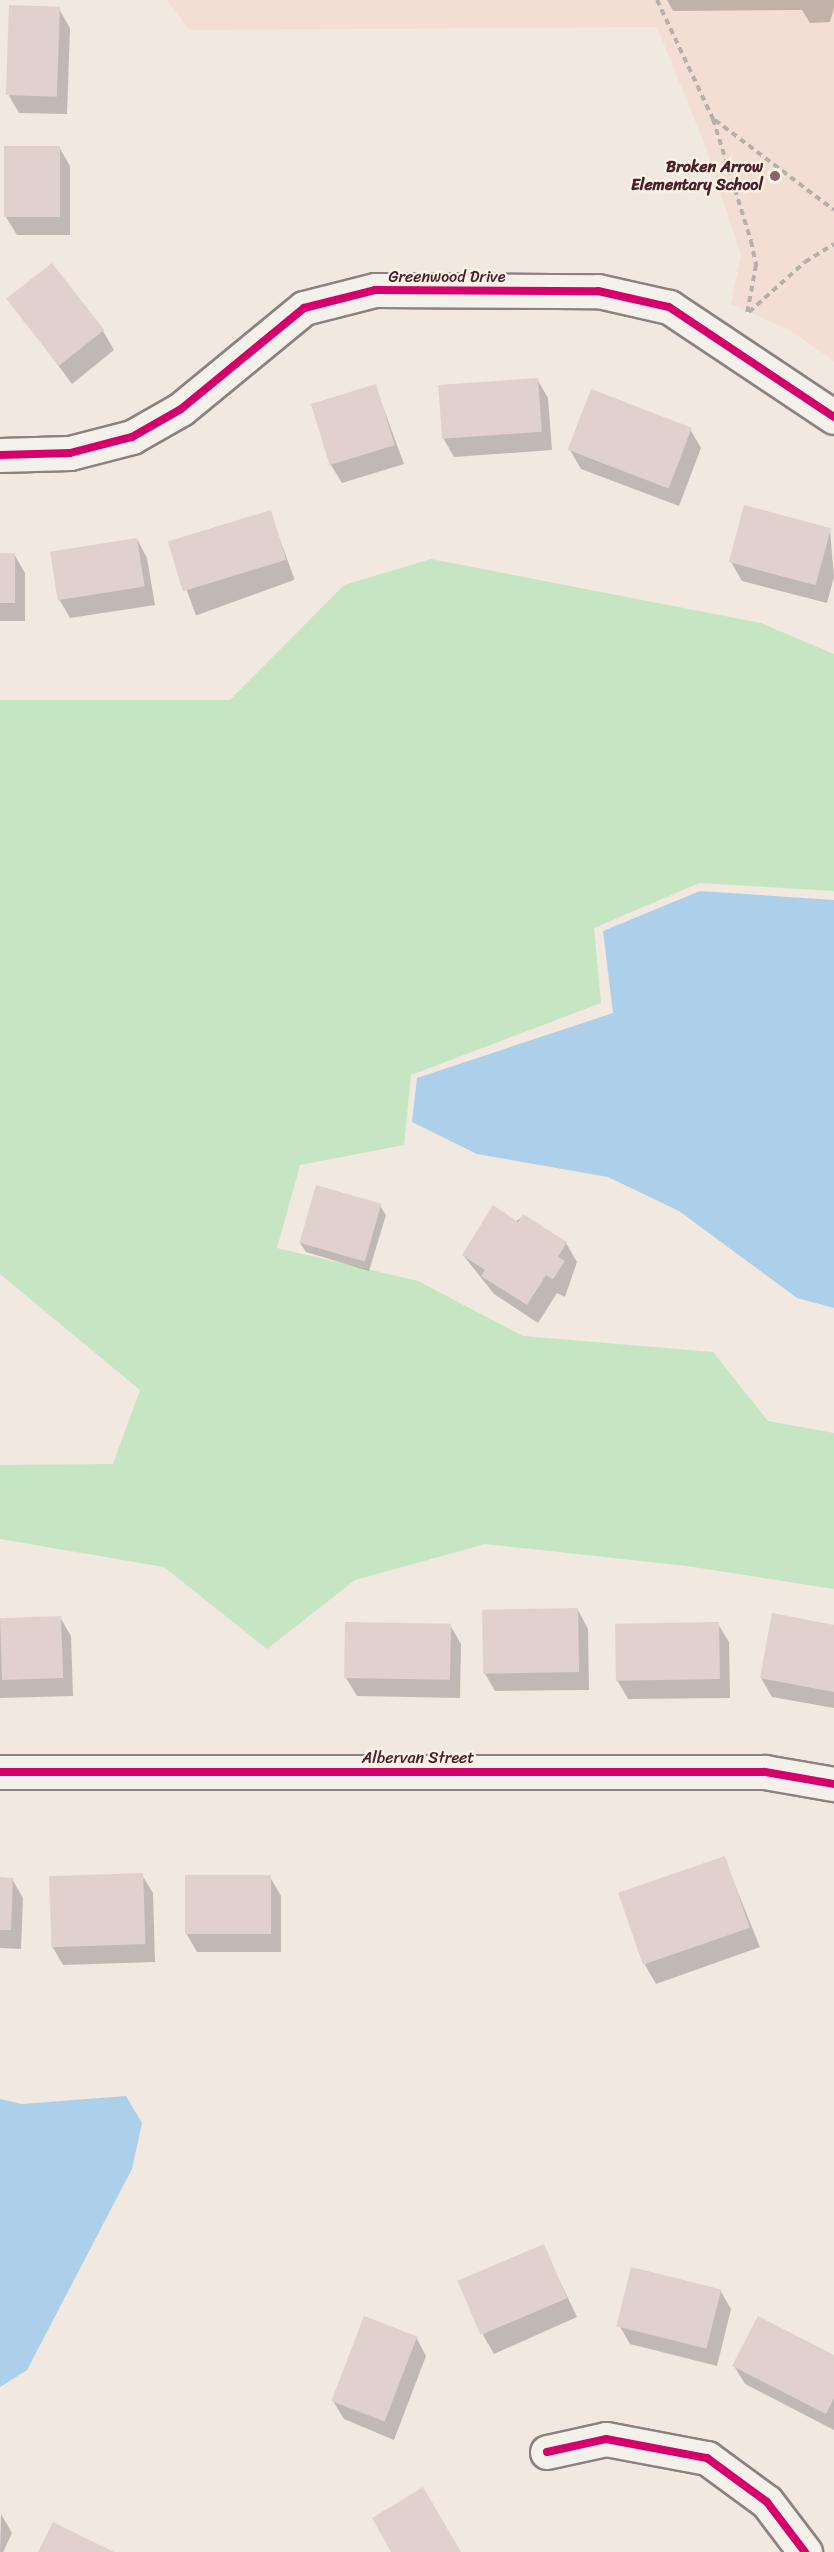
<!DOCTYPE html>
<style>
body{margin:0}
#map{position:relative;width:834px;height:2552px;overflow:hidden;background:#f1e8e0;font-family:Sriracha,sans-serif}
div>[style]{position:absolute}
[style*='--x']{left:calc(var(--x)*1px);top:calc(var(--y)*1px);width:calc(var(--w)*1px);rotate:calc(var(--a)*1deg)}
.built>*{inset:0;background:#f2ded4}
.green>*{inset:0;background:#c6e5c3}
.water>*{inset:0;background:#add0ea}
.shadow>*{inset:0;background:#0003;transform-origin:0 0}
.building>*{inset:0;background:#e0d1cc;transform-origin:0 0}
.path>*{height:4px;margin-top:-2px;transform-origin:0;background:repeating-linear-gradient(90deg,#b7afac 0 6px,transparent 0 10.5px)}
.roads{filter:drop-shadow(2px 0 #8d8180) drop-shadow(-2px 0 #8d8180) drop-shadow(0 2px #8d8180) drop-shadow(0 -2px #8d8180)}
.minor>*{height:33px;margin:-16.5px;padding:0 16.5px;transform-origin:16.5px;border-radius:16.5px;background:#f4f0ea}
.cycleway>*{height:8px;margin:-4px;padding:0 4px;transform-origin:4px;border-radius:4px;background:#d6006c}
.dots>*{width:16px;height:16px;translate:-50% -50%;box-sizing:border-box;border:3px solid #fcf5e5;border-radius:50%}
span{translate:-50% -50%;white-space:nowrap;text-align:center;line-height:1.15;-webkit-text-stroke:4.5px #fcf5e5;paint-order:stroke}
.poi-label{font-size:16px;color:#4a1f2b;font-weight:700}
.right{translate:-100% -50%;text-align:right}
.street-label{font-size:16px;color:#4a1f2b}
</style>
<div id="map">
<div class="built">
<i style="clip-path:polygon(167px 0,834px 0,834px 361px,791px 331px,731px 304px,741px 255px,706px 148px,657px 27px,189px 30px)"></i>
</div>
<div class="green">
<i style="clip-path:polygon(431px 559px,761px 623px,834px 654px,834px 891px,699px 883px,594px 928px,601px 1003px,411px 1075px,404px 1145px,300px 1165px,277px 1248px,418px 1281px,523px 1336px,713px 1352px,768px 1421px,834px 1433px,834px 1589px,687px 1566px,485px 1544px,355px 1580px,267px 1649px,164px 1567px,0 1539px,0 1465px,113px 1464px,140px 1390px,0 1274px,0 700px,230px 700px,344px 585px)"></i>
</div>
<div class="water">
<i style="clip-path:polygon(700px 891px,834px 900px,834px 1308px,797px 1298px,679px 1211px,608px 1177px,477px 1154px,412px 1122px,417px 1078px,613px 1013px,603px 931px)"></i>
<i style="clip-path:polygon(126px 2096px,142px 2123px,132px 2169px,27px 2370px,0 2387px,0 2099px,22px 2104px)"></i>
</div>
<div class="shadow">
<i style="clip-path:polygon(667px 0,834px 0,834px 8px,830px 22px,810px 23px,802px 10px,673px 11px)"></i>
<i style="clip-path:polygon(59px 9px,70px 28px,67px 114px,19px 113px,8px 94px)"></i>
<i style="clip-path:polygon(59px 147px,70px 166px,70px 235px,17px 235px,6px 217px)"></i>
<i style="clip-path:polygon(9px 299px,103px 331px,114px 350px,72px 384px)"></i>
<i style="clip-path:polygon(537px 379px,548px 398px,552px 450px,454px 457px,443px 438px)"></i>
<i style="clip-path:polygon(375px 385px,404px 464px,342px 483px,331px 465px)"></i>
<i style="clip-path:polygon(690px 429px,701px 448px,679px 506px,581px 469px,570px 450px)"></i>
<i style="left:270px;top:512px;width:72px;height:105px;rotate:70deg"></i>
<i style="clip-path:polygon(830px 530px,834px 577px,827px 603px,742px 581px,731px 562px)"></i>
<i style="clip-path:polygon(137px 539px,147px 558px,155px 605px,70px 618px,59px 599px)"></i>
<i style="clip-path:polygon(0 554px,14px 554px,25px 573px,25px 621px,0 621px)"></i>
<i style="clip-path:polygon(380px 1206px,386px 1215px,369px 1271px,306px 1252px,300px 1243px)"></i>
<i style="clip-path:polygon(524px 1216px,566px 1243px,577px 1262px,565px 1297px,557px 1293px,538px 1323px,494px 1294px,463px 1255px)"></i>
<i style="clip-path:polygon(578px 1610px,588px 1629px,589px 1690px,495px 1691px,484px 1672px)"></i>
<i style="clip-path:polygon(60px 1617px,71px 1636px,73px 1696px,0 1698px,0 1619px)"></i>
<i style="clip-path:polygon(718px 1624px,729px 1642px,730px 1698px,628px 1699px,617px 1680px)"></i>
<i style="clip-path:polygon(450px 1625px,461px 1644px,460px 1698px,357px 1696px,346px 1678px)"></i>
<i style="clip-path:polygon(834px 1626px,834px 1708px,772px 1697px,761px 1678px)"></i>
<i style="clip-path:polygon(724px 1858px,760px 1947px,656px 1984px,645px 1965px)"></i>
<i style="clip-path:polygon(142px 1875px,153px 1893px,155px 1962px,63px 1965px,52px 1946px)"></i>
<i style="clip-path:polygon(270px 1877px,281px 1896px,281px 1952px,197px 1952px,186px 1933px)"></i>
<i style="clip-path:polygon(0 1879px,12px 1879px,23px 1898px,21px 1949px,0 1948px)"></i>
<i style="clip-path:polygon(543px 2246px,577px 2317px,494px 2354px,483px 2335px)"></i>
<i style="clip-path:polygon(720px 2290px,731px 2309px,717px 2366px,630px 2344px,619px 2325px)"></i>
<i style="clip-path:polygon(416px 2337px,426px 2356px,394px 2440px,344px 2419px,333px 2401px)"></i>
<i style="clip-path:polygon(834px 2357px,834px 2430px,745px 2384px,734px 2366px)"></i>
<i style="clip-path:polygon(1px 2514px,12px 2533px,3px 2552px,0 2552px)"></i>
</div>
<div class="building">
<i style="left:9px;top:5px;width:51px;height:90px;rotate:2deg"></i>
<i style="left:4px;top:146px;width:56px;height:71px"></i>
<i style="left:52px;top:263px;width:85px;height:58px;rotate:52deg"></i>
<i style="left:538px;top:378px;width:54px;height:100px;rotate:86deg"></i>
<i style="left:376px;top:384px;width:64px;height:68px;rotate:73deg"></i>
<i style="left:591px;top:389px;width:108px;height:65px;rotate:21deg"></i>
<i style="left:744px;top:505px;width:90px;height:59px;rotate:15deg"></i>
<i style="left:271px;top:510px;width:52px;height:108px;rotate:73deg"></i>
<i style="left:137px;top:538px;width:49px;height:88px;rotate:81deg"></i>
<i style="left:0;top:553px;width:15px;height:50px"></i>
<i style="left:316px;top:1185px;width:68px;height:60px;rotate:16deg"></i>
<i style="clip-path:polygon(493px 1205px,518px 1222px,523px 1214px,567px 1242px,558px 1257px,565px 1261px,553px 1279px,546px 1275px,527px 1305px,481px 1276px,485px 1270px,462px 1255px)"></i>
<i style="left:578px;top:1608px;width:64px;height:96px;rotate:89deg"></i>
<i style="clip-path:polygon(772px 1613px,834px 1625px,834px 1692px,760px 1678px)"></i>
<i style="left:61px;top:1616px;width:62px;height:61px;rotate:88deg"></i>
<i style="left:345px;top:1622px;width:106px;height:56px;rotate:1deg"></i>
<i style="left:719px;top:1622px;width:57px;height:104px;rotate:89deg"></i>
<i style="left:725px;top:1856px;width:76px;height:113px;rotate:71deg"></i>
<i style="left:143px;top:1873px;width:71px;height:94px;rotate:88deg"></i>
<i style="left:185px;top:1875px;width:86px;height:59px"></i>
<i style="clip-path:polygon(0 1877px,13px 1878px,11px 1930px,0 1930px)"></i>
<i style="left:544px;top:2244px;width:59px;height:94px;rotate:67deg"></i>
<i style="left:631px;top:2267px;width:93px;height:61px;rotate:14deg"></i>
<i style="left:364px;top:2316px;width:57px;height:91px;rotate:21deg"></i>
<i style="clip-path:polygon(758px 2316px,834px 2355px,834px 2398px,826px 2414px,732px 2366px)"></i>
<i style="clip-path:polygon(423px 2487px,461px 2552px,391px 2552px,372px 2518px)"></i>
<i style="clip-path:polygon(53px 2522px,114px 2552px,38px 2552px)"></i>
</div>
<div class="path">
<i style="--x:657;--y:0;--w:132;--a:64.8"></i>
<i style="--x:713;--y:119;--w:128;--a:72.7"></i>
<i style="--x:751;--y:241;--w:25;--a:78"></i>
<i style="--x:756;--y:265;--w:50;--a:100.4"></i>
<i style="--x:715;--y:120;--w:149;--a:37.1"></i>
<i style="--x:749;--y:312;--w:75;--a:-41.8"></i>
<i style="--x:805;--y:262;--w:34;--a:-32"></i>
</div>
<div class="roads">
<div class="minor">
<i style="--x:0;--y:455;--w:70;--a:-1.6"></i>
<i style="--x:70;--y:453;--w:64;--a:-14.5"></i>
<i style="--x:132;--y:437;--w:56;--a:-29.7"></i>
<i style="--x:181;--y:409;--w:159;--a:-39.4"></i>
<i style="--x:304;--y:308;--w:73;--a:-14.2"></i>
<i style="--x:375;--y:290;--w:223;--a:0.3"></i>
<i style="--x:598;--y:291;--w:73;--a:12.7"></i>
<i style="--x:669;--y:307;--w:198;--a:33.7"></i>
<i style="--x:0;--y:1772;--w:765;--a:0"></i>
<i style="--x:765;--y:1772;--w:70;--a:9.9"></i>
<i style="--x:547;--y:2452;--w:60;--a:-12.4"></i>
<i style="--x:606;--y:2439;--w:103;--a:10.7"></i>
<i style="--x:707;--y:2458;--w:74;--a:36.3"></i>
<i style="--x:767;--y:2502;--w:63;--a:52.8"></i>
</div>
</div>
<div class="cycleway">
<i style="--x:0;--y:455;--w:70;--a:-1.6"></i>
<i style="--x:70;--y:453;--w:64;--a:-14.5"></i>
<i style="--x:132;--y:437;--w:56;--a:-29.7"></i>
<i style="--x:181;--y:409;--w:159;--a:-39.4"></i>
<i style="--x:304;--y:308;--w:73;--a:-14.2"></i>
<i style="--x:375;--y:290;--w:223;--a:0.3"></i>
<i style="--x:598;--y:291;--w:73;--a:12.7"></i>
<i style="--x:669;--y:307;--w:198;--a:33.7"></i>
<i style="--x:0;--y:1772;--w:765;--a:0"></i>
<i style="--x:765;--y:1772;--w:70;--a:9.9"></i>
<i style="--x:547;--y:2452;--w:60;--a:-12.4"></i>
<i style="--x:606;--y:2439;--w:103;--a:10.7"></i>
<i style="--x:707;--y:2458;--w:74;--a:36.3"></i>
<i style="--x:767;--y:2502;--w:63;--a:52.8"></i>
</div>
<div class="dots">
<i style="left:775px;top:176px;background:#84656a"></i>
</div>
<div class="poi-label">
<span class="right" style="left:763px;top:176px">Broken Arrow<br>Elementary School</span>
</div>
<div class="street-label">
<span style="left:447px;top:277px">Greenwood Drive</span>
<span style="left:418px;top:1758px">Albervan Street</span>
</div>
</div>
